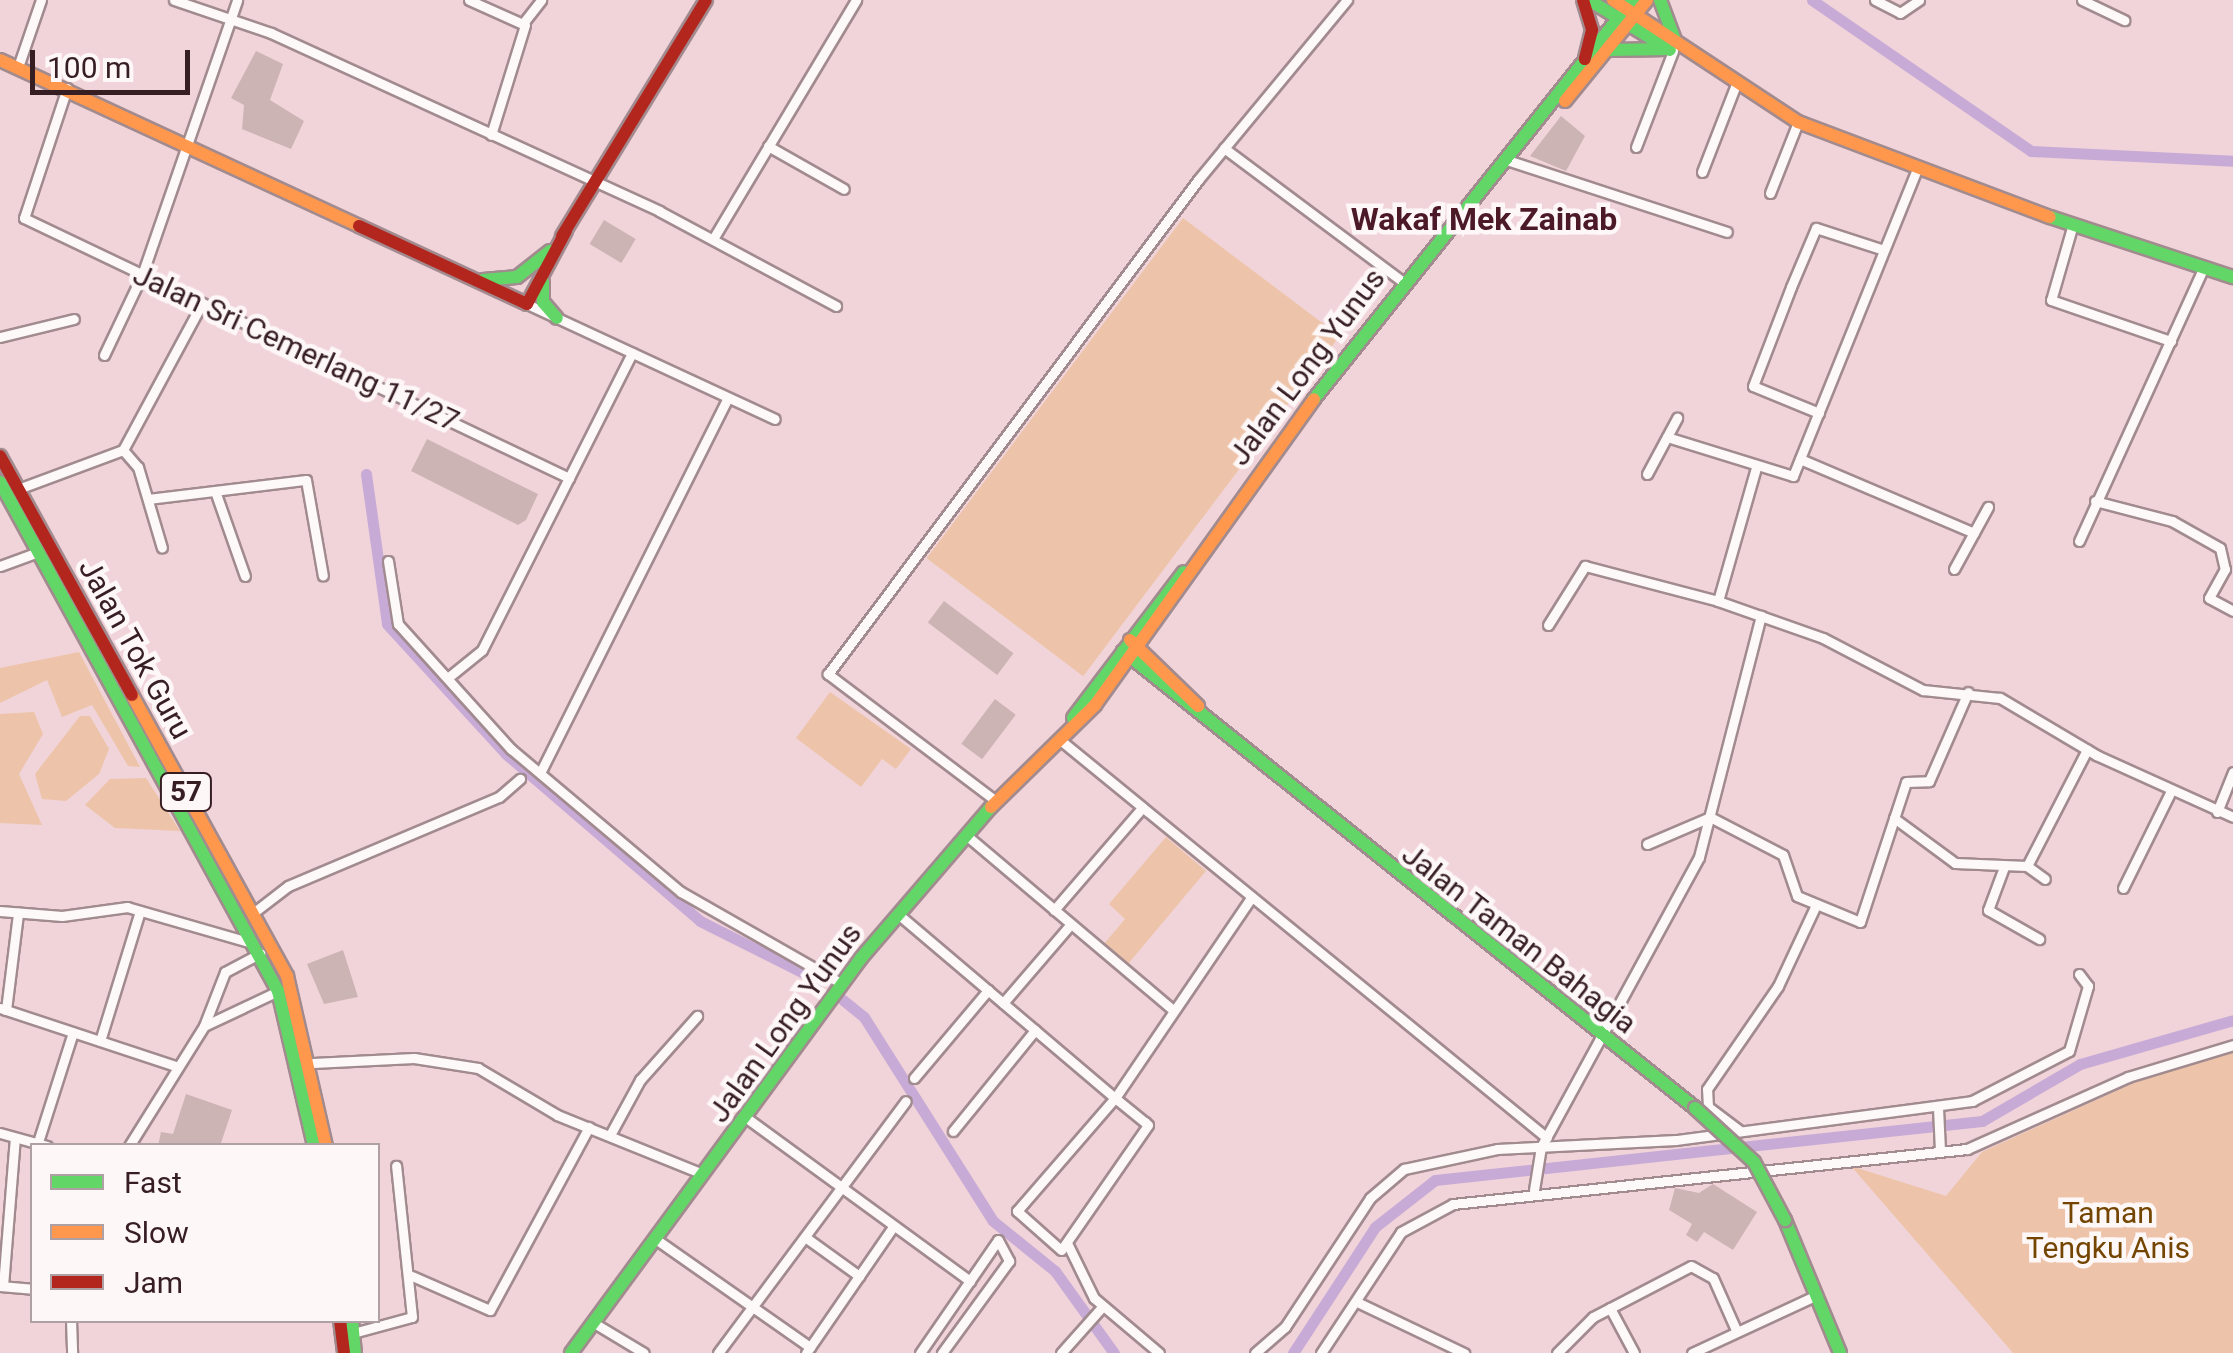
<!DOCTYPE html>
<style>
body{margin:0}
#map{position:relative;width:2233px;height:1353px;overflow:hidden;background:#f1d4d9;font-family:Roboto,sans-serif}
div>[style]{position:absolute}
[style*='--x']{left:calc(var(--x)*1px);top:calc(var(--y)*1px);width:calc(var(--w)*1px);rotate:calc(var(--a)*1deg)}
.green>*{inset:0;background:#edc4a9;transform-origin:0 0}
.canal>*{height:11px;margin:-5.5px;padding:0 5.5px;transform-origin:5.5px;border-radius:5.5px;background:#c8aad6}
.building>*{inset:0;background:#cdb4b4;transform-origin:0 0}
.roads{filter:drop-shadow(2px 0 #a28b8f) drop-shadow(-2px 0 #a28b8f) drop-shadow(0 2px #a28b8f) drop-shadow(0 -2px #a28b8f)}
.street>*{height:9px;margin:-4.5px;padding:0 4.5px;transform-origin:4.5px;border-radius:4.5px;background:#fdf9f9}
.fast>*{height:12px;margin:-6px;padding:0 6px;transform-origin:6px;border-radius:6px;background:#63d668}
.slow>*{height:12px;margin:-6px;padding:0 6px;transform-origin:6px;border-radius:6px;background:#ff974d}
.jam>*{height:12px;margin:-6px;padding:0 6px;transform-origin:6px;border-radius:6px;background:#b3261e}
.bridges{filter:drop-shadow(2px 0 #a28b8f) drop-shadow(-2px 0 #a28b8f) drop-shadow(0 2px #a28b8f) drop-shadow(0 -2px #a28b8f)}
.fast-bridge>*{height:12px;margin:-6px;padding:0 6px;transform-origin:6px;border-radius:6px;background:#63d668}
span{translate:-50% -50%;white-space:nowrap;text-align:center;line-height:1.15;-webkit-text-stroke:9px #fef7f8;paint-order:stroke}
.shield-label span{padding:2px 8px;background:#fef7f8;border:2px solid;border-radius:8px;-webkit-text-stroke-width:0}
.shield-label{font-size:28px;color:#361e23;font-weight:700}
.street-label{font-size:30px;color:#361e23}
.park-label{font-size:30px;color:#744500}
.neighbourhood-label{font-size:32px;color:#4c1926;font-weight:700}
.legend{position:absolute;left:30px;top:1143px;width:350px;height:180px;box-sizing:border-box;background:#fef7f8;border:2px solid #aea0a3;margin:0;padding:12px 18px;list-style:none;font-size:30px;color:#361e23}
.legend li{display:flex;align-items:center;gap:20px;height:50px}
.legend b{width:50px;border:2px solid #aea0a3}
.scale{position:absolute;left:30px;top:50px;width:160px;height:45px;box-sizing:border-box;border:5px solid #361e23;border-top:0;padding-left:12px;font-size:30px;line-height:35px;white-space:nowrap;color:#361e23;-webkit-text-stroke:8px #fef7f8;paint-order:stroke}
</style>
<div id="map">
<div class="green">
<i style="left:1183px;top:218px;width:196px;height:426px;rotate:37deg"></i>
<i style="clip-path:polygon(79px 652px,140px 767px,128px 766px,92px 705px,62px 717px,47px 680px,0 703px,0 668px)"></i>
<i style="clip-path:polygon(830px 692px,911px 749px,896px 769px,882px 759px,861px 787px,796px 738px)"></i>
<i style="clip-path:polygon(34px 712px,43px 734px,19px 774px,42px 825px,0 823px,0 714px)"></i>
<i style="clip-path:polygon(80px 716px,90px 716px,109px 749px,99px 774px,66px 801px,42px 799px,35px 774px)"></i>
<i style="clip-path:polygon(146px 778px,180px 831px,115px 828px,85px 805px,110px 779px)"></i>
<i style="clip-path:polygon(1166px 837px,1206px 871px,1128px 964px,1104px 944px,1125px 919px,1109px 904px)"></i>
<i style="clip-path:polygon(2233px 1048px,2233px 1353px,2013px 1353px,1851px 1166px,1946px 1196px,1982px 1152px,2184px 1060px)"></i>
</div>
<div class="canal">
<i style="--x:1812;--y:0;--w:266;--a:34.6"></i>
<i style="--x:2031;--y:151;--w:202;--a:2.8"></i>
<i style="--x:366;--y:474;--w:151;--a:82"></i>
<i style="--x:387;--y:624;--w:176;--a:47.5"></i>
<i style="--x:506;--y:754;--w:256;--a:40.7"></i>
<i style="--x:700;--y:921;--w:134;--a:26.6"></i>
<i style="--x:843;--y:1000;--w:27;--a:39"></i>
<i style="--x:864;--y:1017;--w:241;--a:57.7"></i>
<i style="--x:993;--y:1221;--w:80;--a:38.9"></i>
<i style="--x:1055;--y:1271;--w:101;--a:54.3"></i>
<i style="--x:1293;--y:1353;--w:150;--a:-56.9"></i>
<i style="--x:1375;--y:1227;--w:76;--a:-38.1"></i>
<i style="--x:1435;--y:1180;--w:550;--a:-6.16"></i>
<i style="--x:1982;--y:1121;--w:113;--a:-30.2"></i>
<i style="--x:2080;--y:1064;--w:159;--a:-16"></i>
</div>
<div class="building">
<i style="clip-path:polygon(256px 51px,283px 64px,270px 100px,304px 121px,291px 149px,242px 129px,244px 105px,231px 98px)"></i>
<i style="clip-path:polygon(1561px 116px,1585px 136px,1566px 171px,1530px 156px)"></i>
<i style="left:604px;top:220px;width:37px;height:28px;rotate:31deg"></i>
<i style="clip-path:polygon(427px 439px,538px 494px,526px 520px,518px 525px,411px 471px)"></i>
<i style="left:944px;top:601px;width:87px;height:27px;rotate:37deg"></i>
<i style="left:995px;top:699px;width:26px;height:56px;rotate:37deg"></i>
<i style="clip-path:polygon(343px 950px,358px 997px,324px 1004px,307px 964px)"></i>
<i style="clip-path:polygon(186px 1094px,232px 1110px,220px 1146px,158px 1146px,161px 1132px,173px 1134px)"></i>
<i style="clip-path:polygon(1713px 1184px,1757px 1212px,1733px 1250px,1704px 1232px,1697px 1242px,1686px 1235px,1692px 1224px,1669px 1210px,1675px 1188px,1699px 1193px)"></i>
</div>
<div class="roads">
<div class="street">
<i style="--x:174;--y:0;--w:102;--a:18.8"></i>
<i style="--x:271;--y:33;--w:427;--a:24.6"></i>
<i style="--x:659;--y:211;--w:201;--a:28.2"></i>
<i style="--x:469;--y:0;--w:61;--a:24.1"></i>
<i style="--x:525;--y:25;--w:115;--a:107.2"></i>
<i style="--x:1875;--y:0;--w:28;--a:27"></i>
<i style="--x:1900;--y:13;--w:23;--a:-34"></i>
<i style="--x:2082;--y:0;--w:47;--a:25.5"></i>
<i style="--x:524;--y:22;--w:28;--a:-52"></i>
<i style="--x:18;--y:67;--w:71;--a:-71.1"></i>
<i style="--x:67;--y:88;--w:137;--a:108.3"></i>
<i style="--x:24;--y:218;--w:604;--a:25.5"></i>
<i style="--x:768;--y:146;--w:87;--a:29.5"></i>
<i style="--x:1636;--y:147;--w:103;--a:-68.9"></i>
<i style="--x:1224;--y:148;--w:222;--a:36.8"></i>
<i style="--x:1510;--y:161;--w:228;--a:18.1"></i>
<i style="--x:1702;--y:172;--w:91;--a:-68.8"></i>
<i style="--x:1770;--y:193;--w:76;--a:-68.5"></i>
<i style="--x:2073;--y:224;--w:79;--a:106.1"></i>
<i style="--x:2051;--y:300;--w:127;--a:18.9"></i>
<i style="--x:713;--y:239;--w:279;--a:-59.1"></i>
<i style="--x:527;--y:304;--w:273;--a:24.9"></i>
<i style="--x:0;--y:337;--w:76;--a:-13.7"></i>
<i style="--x:104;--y:355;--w:89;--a:-64.6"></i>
<i style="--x:142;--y:275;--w:291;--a:-70.9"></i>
<i style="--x:1819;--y:413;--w:71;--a:-157.8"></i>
<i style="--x:1753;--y:386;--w:106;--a:-69"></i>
<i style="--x:1791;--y:287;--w:64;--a:-67"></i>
<i style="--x:1816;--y:228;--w:71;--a:17.9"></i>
<i style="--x:1667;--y:437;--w:132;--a:17.2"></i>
<i style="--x:1793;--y:476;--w:329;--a:-68"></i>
<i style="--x:123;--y:450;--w:23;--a:49"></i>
<i style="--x:138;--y:467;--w:84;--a:73.5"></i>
<i style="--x:1800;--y:459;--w:189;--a:23"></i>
<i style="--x:1647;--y:474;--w:64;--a:-61.8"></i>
<i style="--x:18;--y:489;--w:112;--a:-20.4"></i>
<i style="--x:123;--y:450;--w:167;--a:-61.7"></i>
<i style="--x:215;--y:491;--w:90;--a:70.6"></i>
<i style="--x:148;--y:499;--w:159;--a:-6.9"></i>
<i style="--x:306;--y:480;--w:97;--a:80"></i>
<i style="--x:2095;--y:501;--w:80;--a:14.6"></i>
<i style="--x:2172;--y:521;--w:55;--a:29.4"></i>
<i style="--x:2220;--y:548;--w:22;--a:77"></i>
<i style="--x:2225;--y:569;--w:33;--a:119"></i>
<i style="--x:2209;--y:598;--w:27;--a:28"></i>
<i style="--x:2079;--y:541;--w:301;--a:-65.5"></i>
<i style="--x:388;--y:561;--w:64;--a:81"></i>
<i style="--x:398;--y:624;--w:169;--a:47.9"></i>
<i style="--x:511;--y:749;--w:222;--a:40.1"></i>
<i style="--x:681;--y:892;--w:185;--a:29.7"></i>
<i style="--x:0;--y:566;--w:40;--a:-20.2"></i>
<i style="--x:1954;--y:569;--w:71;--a:-61.3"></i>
<i style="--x:1718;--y:601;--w:138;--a:-74.1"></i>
<i style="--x:1548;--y:625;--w:70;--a:-57.9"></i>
<i style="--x:1585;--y:566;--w:138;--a:14.7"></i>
<i style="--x:1718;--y:601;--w:111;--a:19.4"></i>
<i style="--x:1823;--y:638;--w:113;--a:27.5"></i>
<i style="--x:1923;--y:690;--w:77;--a:5.9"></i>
<i style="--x:2000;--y:698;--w:112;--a:30.7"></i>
<i style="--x:2096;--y:755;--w:150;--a:24.3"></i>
<i style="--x:450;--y:676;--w:41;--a:-39.1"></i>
<i style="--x:482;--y:650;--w:333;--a:-63.2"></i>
<i style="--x:1059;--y:739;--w:630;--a:39.27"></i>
<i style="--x:540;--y:773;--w:419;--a:-63.4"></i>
<i style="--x:996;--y:801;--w:211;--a:-142.9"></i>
<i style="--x:828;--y:674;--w:617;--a:-53.17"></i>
<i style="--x:1198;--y:180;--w:234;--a:-50.4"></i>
<i style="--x:2217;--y:812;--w:43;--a:-68.2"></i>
<i style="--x:1894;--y:818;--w:76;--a:36.4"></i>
<i style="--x:1955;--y:863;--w:72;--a:2.4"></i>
<i style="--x:2027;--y:866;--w:22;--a:36"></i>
<i style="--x:966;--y:835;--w:272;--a:40.2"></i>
<i style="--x:1647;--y:844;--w:69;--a:-23.2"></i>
<i style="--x:1710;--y:817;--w:82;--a:27.5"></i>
<i style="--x:1783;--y:855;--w:43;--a:71.1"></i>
<i style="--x:1797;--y:896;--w:68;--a:22.4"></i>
<i style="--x:1860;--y:922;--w:147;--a:-71.8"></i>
<i style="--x:1906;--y:782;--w:23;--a:-2"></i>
<i style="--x:1929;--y:781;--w:97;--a:-66.3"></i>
<i style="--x:2027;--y:866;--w:131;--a:-62.7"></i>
<i style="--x:2004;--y:867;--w:46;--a:110.4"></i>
<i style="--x:1988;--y:910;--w:59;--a:29.6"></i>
<i style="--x:2123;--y:888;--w:106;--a:-63.7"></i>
<i style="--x:1054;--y:910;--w:135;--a:-49.2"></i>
<i style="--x:0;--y:911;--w:62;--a:4.6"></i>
<i style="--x:62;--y:916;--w:66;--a:-7.9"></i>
<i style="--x:127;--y:907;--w:130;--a:16.1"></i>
<i style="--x:253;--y:913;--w:44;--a:-37.6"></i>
<i style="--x:288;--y:886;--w:229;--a:-22.9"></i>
<i style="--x:499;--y:797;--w:28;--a:-41"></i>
<i style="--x:898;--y:914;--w:285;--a:40.3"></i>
<i style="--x:1115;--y:1098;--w:38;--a:39"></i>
<i style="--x:1145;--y:1122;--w:4;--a:45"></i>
<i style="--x:1148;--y:1125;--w:152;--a:124.8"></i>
<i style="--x:1061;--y:1250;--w:59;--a:-138.4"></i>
<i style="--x:1017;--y:1211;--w:150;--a:-49.1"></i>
<i style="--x:1115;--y:1098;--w:242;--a:-55.8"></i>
<i style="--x:1003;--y:1003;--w:104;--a:-49.3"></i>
<i style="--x:0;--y:1008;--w:184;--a:18.3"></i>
<i style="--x:6;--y:1010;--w:98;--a:-82.9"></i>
<i style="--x:204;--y:1026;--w:58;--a:-68.7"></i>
<i style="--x:225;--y:972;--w:40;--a:-28"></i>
<i style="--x:100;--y:1041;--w:136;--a:-72.9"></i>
<i style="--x:313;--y:1063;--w:101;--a:-2.8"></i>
<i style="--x:414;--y:1058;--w:65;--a:8.9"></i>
<i style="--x:478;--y:1068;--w:92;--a:30.7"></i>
<i style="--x:557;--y:1115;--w:157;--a:22"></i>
<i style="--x:914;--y:1078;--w:115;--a:-49.9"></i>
<i style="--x:1938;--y:1108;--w:42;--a:87.3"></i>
<i style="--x:748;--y:1119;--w:275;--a:36.1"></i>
<i style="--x:1739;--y:1130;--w:39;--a:-143"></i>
<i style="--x:1708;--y:1107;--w:18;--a:-93"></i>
<i style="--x:1707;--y:1089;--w:125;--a:-55.4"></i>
<i style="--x:1778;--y:986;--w:87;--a:-64.9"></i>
<i style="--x:953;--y:1131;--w:130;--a:-50.9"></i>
<i style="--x:0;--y:1133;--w:49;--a:15.5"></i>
<i style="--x:610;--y:1135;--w:63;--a:-61.4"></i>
<i style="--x:640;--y:1080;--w:86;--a:-48.3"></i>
<i style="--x:38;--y:1142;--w:115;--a:-72.3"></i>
<i style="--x:129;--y:1146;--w:142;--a:-58"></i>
<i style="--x:204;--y:1026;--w:82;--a:-25.3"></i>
<i style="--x:1534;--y:1190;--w:44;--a:-80.8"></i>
<i style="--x:1541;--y:1147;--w:330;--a:-61.4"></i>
<i style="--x:1699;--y:857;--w:249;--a:-75.6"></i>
<i style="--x:805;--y:1237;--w:67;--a:35.8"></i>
<i style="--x:657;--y:1240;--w:187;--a:35"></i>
<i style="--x:1068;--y:1245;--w:59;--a:63.9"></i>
<i style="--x:1094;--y:1298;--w:85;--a:40.2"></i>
<i style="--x:412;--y:1276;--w:85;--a:23.6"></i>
<i style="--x:490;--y:1310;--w:208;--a:-61.6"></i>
<i style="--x:0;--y:1286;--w:32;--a:5"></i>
<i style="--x:3;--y:1286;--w:148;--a:-85.4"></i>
<i style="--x:1357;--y:1302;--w:119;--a:25.5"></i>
<i style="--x:1610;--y:1308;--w:51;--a:61.9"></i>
<i style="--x:71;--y:1320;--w:33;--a:88"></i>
<i style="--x:594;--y:1323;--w:58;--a:31"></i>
<i style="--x:353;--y:1333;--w:61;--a:-15.2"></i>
<i style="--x:412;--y:1317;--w:152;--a:-96"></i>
<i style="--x:718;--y:1353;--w:314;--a:-53.3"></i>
<i style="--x:806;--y:1353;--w:153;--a:-55.4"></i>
<i style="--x:920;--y:1353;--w:137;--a:-55.4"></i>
<i style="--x:998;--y:1240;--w:24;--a:62"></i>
<i style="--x:1009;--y:1261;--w:114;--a:126.1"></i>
<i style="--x:1061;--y:1353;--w:62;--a:-48.3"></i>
<i style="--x:1255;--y:1353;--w:40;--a:-41"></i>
<i style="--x:1285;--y:1327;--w:154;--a:-56.6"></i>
<i style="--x:1370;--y:1198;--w:45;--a:-40.5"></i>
<i style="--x:1404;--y:1169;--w:95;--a:-12.1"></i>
<i style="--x:1497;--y:1149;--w:179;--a:-2.9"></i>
<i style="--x:1676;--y:1140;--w:299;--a:-7.5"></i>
<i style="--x:1972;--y:1101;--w:109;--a:-27.3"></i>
<i style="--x:2069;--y:1051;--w:68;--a:-73.7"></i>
<i style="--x:2088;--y:986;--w:15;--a:-127"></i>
<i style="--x:1321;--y:1353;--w:145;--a:-56.5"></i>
<i style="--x:1401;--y:1232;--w:59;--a:-28.3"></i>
<i style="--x:1453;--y:1204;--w:517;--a:-6.11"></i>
<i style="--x:1967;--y:1149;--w:176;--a:-24.1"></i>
<i style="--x:2128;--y:1077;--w:110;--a:-16.9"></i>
<i style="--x:1557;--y:1353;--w:51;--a:-45"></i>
<i style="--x:1593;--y:1317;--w:110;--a:-27.5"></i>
<i style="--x:1691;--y:1266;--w:25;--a:29"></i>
<i style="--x:1713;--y:1278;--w:57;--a:66.1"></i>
<i style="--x:1692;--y:1353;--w:138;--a:-24.9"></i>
</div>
<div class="fast">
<i style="--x:1589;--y:0;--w:95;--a:31.7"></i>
<i style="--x:1660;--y:0;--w:43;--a:69.4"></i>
<i style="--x:1608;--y:50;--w:61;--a:-0.9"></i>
<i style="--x:2050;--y:217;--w:193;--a:18.2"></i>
<i style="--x:483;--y:280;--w:34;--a:-5"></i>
<i style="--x:517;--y:277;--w:42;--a:-38.2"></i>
<i style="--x:543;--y:282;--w:20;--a:90"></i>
<i style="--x:543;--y:302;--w:21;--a:49"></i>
<i style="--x:1314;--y:399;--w:511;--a:-51.36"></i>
<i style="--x:0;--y:482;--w:580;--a:61.36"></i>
<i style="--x:278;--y:991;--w:159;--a:76.9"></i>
<i style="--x:1123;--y:651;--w:732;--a:38.62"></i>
<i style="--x:1073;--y:718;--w:183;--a:-52.8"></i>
<i style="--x:1785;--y:1220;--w:144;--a:67.5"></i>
<i style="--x:352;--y:1320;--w:33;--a:85"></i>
<i style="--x:571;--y:1353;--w:490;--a:-53.7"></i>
<i style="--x:861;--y:958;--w:199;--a:-49.3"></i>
</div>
<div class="slow">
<i style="--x:1613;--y:0;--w:222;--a:33.4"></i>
<i style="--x:1798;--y:122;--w:269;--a:20.7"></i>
<i style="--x:0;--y:60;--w:396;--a:24.8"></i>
<i style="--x:1565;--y:101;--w:130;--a:-50.9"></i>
<i style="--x:1130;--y:640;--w:95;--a:44.1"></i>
<i style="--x:132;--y:695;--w:321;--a:61.1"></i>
<i style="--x:287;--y:976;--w:174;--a:77.1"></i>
<i style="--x:991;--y:807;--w:146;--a:-44.4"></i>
<i style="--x:1095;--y:705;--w:376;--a:-54.4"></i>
</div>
<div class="jam">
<i style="--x:1583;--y:0;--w:31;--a:73"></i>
<i style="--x:1592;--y:30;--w:30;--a:104"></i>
<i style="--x:359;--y:226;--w:185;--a:24.9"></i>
<i style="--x:527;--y:304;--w:83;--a:-61.9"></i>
<i style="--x:562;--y:236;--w:276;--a:-58.6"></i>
<i style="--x:0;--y:456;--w:273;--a:61.1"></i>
<i style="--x:340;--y:1320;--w:33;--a:83"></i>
</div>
</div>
<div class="bridges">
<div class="fast-bridge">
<i style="--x:1695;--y:1108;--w:80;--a:42.5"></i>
<i style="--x:1754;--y:1162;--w:66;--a:61.9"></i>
</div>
</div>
<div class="shield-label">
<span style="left:186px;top:792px">57</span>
</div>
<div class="street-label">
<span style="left:296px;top:348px;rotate:25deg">Jalan Sri Cemerlang 11/27</span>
<span style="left:1307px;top:367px;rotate:-53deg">Jalan Long Yunus</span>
<span style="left:135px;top:649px;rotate:61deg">Jalan Tok Guru</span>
<span style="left:1519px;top:939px;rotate:38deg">Jalan Taman Bahagia</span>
<span style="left:785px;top:1023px;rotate:-54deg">Jalan Long Yunus</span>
</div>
<div class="park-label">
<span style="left:2108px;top:1230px">Taman<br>Tengku Anis</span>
</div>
<div class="neighbourhood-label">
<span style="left:1484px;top:219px">Wakaf Mek Zainab</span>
</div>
<ul class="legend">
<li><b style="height:12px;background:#63d668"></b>Fast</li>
<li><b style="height:12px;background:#ff974d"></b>Slow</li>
<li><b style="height:12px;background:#b3261e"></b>Jam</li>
</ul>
<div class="scale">100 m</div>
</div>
